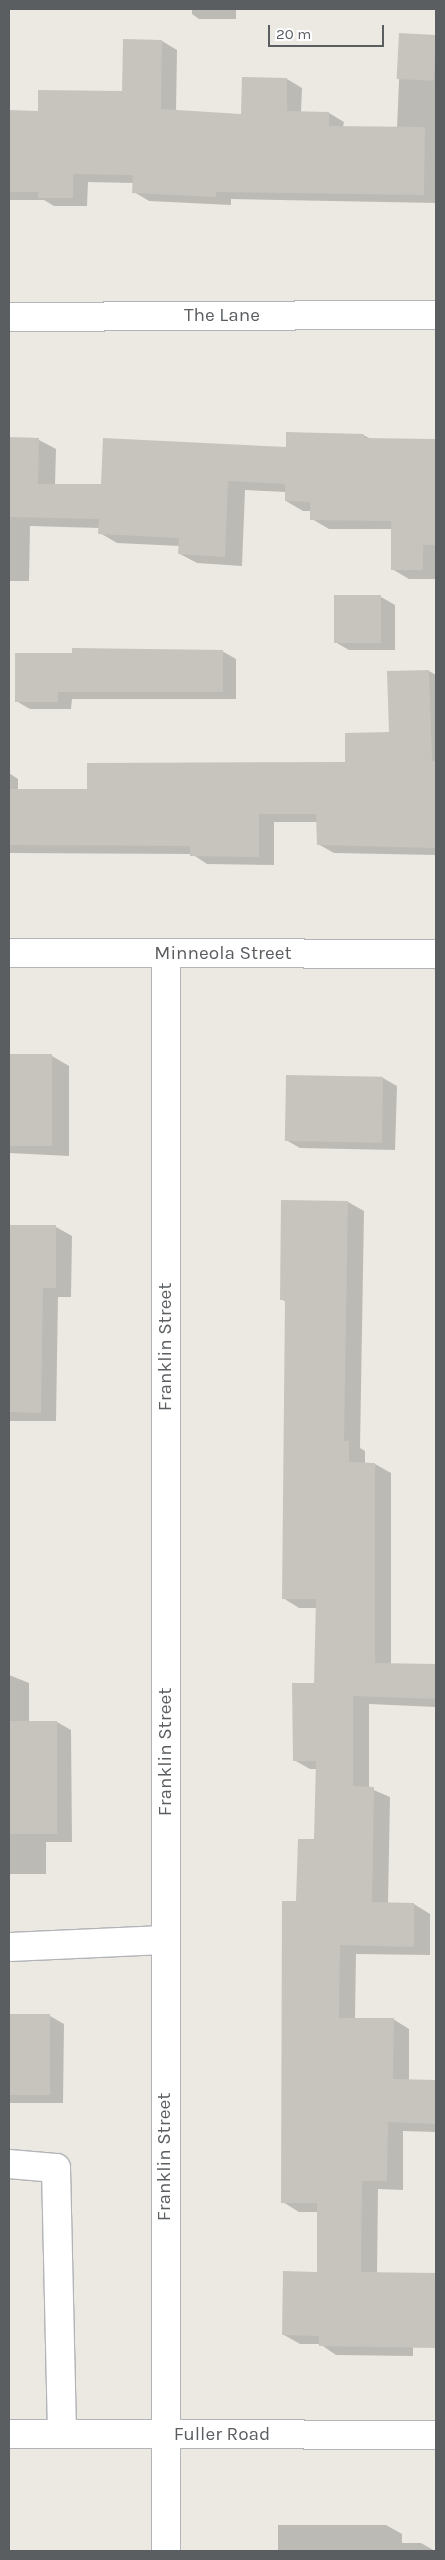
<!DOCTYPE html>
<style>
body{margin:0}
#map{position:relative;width:445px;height:2560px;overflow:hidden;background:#ece9e2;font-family:Karla,sans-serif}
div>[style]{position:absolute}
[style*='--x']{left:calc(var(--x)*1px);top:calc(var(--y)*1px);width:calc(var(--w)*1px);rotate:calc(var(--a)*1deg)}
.shadow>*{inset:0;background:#0003}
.building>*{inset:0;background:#c7c4be;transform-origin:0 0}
.roads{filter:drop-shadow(1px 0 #b2b4b8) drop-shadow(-1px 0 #b2b4b8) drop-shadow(0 1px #b2b4b8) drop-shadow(0 -1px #b2b4b8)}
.minor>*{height:28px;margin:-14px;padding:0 14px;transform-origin:14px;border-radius:14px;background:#fff}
span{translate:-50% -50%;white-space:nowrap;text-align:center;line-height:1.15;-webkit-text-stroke:4.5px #fff;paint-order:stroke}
.street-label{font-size:19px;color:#5a5e61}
.frame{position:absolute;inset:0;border:10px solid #5a5e61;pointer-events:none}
.scale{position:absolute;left:268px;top:25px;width:116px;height:22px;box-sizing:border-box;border:2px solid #5a5e61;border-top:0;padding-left:6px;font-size:15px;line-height:18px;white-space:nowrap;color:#5a5e61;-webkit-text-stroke:4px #fff;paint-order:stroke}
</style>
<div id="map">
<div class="shadow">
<i style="clip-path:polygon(192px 9px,236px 9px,236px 19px,199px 19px,192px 14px)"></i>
<i style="clip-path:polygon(401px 34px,436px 36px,436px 203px,231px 199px,231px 205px,149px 201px,134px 192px,134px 183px,88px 182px,87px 206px,54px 206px,44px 200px,9px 200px,9px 111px,39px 112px,123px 92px,162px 41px,177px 50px,176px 112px,242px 115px,287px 79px,302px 88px,301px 112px,329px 113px,344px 122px,343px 127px,397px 128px)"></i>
<i style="clip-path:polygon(363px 435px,371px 439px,436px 440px,436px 579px,409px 579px,392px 569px,392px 529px,329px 529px,312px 519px,312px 511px,303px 511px,286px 501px,286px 492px,245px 490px,242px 566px,197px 563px,180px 554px,180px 546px,117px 543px,100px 533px,100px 528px,30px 526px,29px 581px,9px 581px,9px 439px,39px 440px,56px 449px,55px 485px,102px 485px)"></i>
<i style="clip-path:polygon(381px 597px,395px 605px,395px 650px,349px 650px,335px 642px)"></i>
<i style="clip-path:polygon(222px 651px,236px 659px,236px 699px,72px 699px,71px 709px,30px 709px,16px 701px)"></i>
<i style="clip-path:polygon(429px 671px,436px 675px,436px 855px,334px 853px,318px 844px,318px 822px,274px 822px,274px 865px,207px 864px,192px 854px,9px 853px,9px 773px,18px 779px,18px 790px,89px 790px,346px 764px,390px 733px)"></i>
<i style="clip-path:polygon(9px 1055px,52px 1056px,69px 1066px,69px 1156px,9px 1153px)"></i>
<i style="clip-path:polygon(383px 1078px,397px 1086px,395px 1150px,300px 1148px,286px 1140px)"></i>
<i style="clip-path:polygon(348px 1202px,364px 1211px,360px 1448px,365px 1451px,365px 1464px,375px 1464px,391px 1473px,391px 1664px,436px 1665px,436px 1707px,369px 1704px,369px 1788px,390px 1797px,388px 1904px,414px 1904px,430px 1914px,430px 1955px,356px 1954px,355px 2019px,393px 2019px,409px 2029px,409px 2081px,436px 2082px,436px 2132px,403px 2131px,403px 2190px,378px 2189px,377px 2274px,413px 2283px,413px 2356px,336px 2355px,320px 2344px,300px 2344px,284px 2335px,318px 2273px,319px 2212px,299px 2212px,283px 2202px,298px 1902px,315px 1840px,317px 1769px,310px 1769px,294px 1760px,316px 1684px,317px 1608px,299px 1608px,283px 1598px,286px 1302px,281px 1299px)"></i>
<i style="clip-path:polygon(9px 1226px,56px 1227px,72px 1236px,71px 1297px,58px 1297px,56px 1421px,9px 1421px)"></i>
<i style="clip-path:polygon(9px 1675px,29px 1683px,29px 1722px,57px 1722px,71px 1730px,72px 1842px,46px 1842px,46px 1874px,9px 1874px)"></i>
<i style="clip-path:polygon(9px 2016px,50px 2016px,64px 2024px,63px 2103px,9px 2103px)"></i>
<i style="clip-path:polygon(278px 2525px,386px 2525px,402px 2534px,402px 2543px,421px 2543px,435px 2551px,278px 2551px)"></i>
</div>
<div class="building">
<i style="left:399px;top:33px;width:37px;height:46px;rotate:3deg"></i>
<i style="clip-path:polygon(123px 39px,162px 40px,161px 109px,241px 114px,242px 77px,287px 78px,287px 111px,329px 112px,329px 126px,425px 127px,424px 195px,216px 192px,216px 197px,132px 193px,133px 175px,73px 174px,73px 198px,38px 198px,38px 192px,9px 192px,9px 110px,38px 111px,38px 90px,122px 91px)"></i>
<i style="clip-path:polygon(286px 432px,364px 434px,364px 438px,436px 439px,436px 545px,423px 545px,423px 570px,391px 570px,391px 521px,310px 520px,310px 502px,285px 501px,285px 484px,228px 481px,225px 557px,178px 554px,179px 538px,98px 534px,99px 519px,9px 517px,9px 437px,39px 438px,38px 484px,101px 484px,103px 438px,286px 447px)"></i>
<i style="left:334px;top:595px;width:47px;height:48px"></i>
<i style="clip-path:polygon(72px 648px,223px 650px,223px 692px,58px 692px,58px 702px,15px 702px,15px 653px,72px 653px)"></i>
<i style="clip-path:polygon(429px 670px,432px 761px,436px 761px,436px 848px,317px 845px,316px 814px,259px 814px,259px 857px,190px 856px,190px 846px,9px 845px,9px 789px,87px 789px,87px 763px,345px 762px,345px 733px,389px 732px,387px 671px)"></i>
<i style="left:9px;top:1054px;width:43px;height:92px"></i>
<i style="left:286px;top:1075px;width:97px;height:66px;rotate:1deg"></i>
<i style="clip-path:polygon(281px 1200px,348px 1201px,344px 1441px,349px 1441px,349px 1462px,375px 1463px,375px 1663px,436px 1664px,436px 1699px,353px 1696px,353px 1786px,374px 1787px,372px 1902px,414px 1903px,414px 1947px,340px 1945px,339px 2018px,394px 2018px,393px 2079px,436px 2080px,436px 2124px,388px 2122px,387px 2181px,362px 2181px,361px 2272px,436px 2273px,436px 2348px,319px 2346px,319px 2336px,282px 2335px,283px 2271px,317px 2272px,317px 2203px,281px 2203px,282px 1901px,296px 1901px,298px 1839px,314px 1839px,316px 1761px,293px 1761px,292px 1683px,314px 1683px,316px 1599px,282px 1599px,285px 1300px,280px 1300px)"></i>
<i style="clip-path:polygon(9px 1225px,56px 1225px,56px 1288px,43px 1288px,41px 1413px,9px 1412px)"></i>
<i style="left:9px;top:1721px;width:48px;height:113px"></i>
<i style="left:9px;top:2014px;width:41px;height:81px"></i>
</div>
<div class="roads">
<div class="minor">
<i style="--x:9;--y:317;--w:427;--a:-0.3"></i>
<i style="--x:9;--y:953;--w:427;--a:0.1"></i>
<i style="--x:9;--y:1947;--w:157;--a:-2.6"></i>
<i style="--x:9;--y:2164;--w:47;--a:4.9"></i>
<i style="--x:56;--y:2168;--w:266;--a:88.7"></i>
<i style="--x:9;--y:2434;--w:427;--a:0.1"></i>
<i style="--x:166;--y:2551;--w:1597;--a:-90"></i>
</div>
</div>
<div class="street-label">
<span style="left:222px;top:316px">The Lane</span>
<span style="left:223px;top:954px">Minneola Street</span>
<span style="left:166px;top:1347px;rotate:-90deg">Franklin Street</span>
<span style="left:166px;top:1752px;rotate:-90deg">Franklin Street</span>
<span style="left:165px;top:2157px;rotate:-90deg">Franklin Street</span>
<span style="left:222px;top:2435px">Fuller Road</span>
</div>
<div class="frame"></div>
<div class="scale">20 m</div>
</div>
